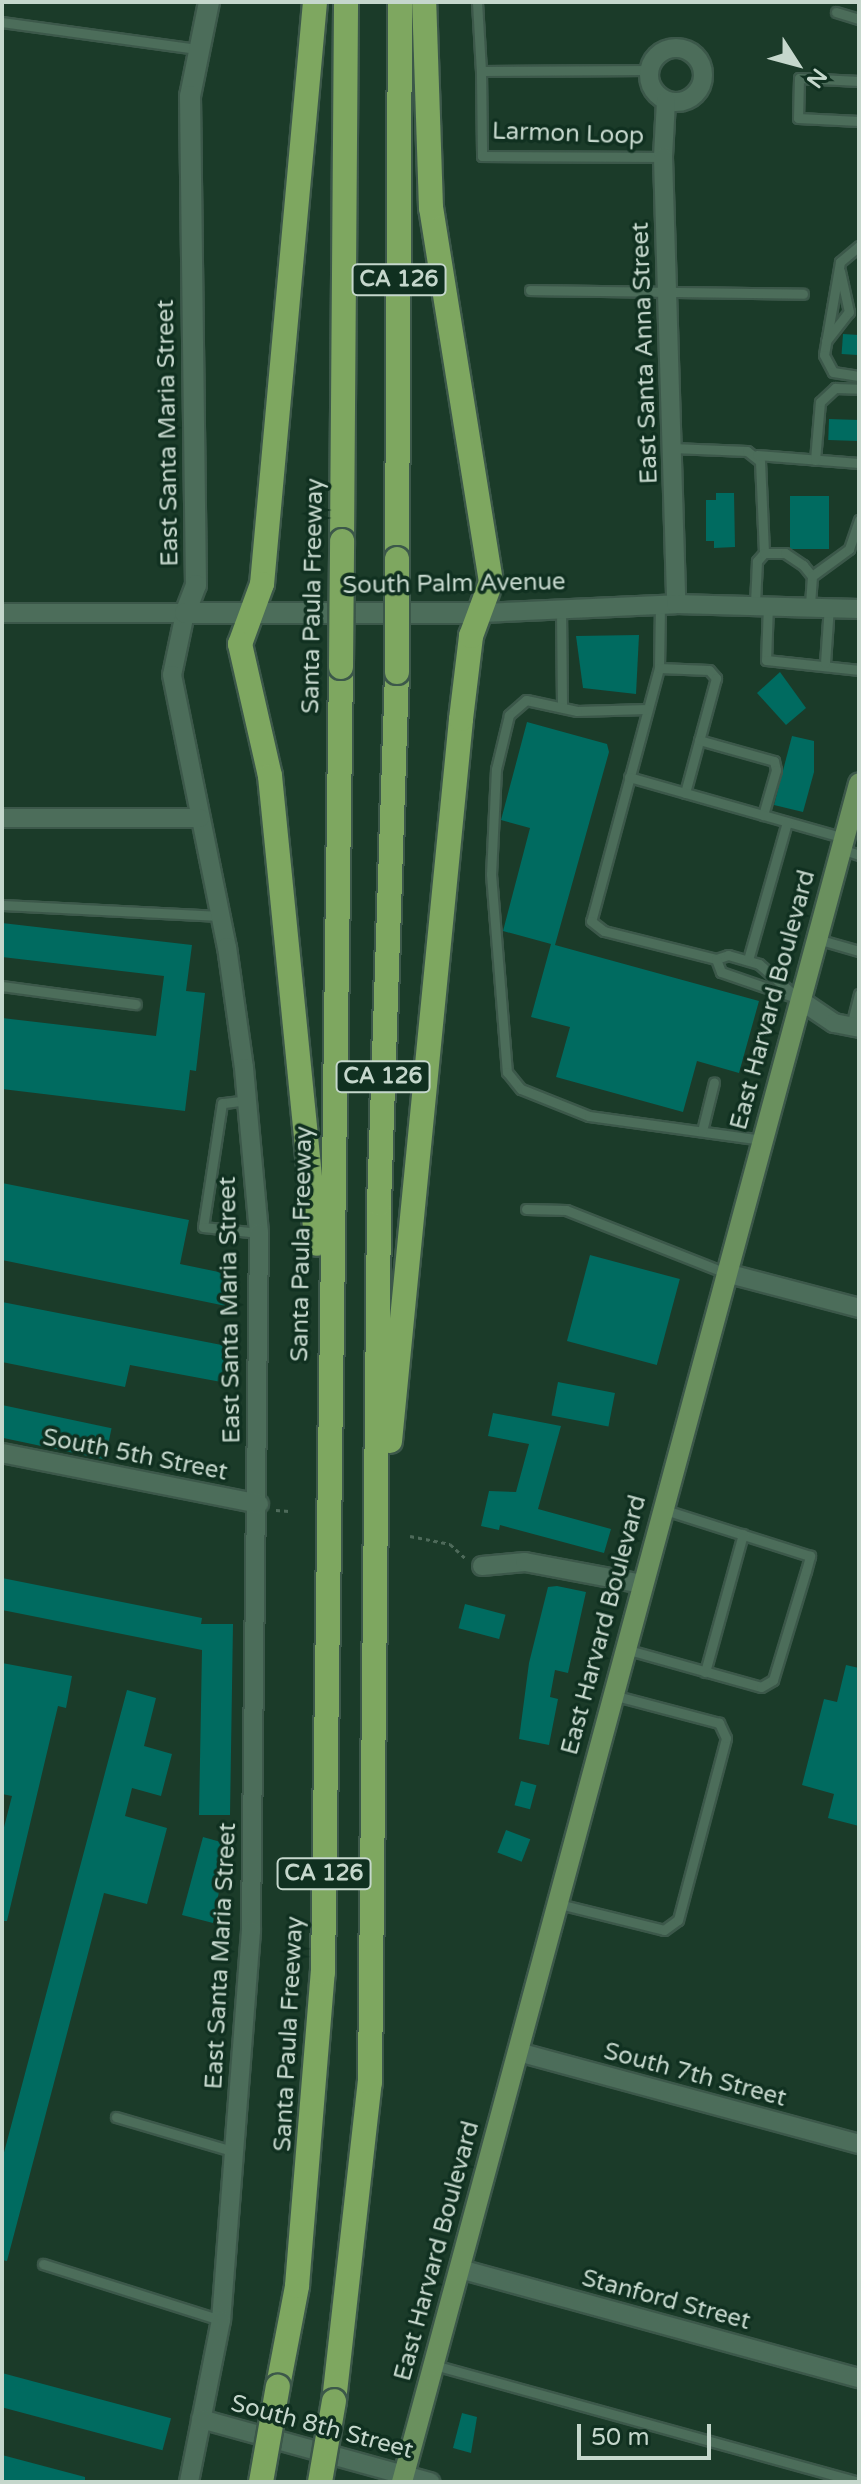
<!DOCTYPE html>
<style>
body{margin:0}
#map{position:relative;width:861px;height:2484px;overflow:hidden;background:#1b3b29;font-family:"Varela Round",sans-serif}
div>[style]{position:absolute}
[style*='--x']{left:calc(var(--x)*1px);top:calc(var(--y)*1px);width:calc(var(--w)*1px);rotate:calc(var(--a)*1deg)}
.building>*{inset:0;background:#006b60;transform-origin:0 0}
.path>*{height:3px;margin-top:-1.5px;transform-origin:0;background:repeating-linear-gradient(90deg,#4e6a5a 0 4px,transparent 0 8px)}
.roads{filter:drop-shadow(2px 0 #3c584a) drop-shadow(-2px 0 #3c584a) drop-shadow(0 2px #3c584a) drop-shadow(0 -2px #3c584a)}
.service>*{height:9px;margin:-4.5px;padding:0 4.5px;transform-origin:4.5px;border-radius:4.5px;background:#4c6d5a}
.minor>*{height:18px;margin:-9px;padding:0 9px;transform-origin:9px;border-radius:9px;background:#4c6d5a}
.minor>.ring{margin:-9px;padding:0;box-sizing:content-box;background:none;border:18px solid #4c6d5a;border-radius:50%}
.tertiary>*{height:20px;margin:-10px;padding:0 10px;transform-origin:10px;border-radius:10px;background:#4c6d5a}
.primary>*{height:20px;margin:-10px;padding:0 10px;transform-origin:10px;border-radius:10px;background:#6a905e}
.motorway>*{height:24px;margin:-12px;padding:0 12px;transform-origin:12px;border-radius:12px;background:#7ea760}
.bridges{filter:drop-shadow(2px 0 #3c584a) drop-shadow(-2px 0 #3c584a) drop-shadow(0 2px #3c584a) drop-shadow(0 -2px #3c584a)}
.motorway-bridge>*{height:24px;margin:-12px;padding:0 12px;transform-origin:12px;border-radius:12px;background:#7ea760}
span{translate:-50% -50%;white-space:nowrap;text-align:center;line-height:1.15;-webkit-text-stroke:7px #103020;paint-order:stroke}
.shield-label span{padding:2px 6px;background:#103020;border:2px solid;border-radius:6px;-webkit-text-stroke-width:0}
.shield-label{font-size:22px;color:#c5d7cc;font-weight:700}
.street-label{font-size:24px;color:#c5d7cc}
.frame{position:absolute;inset:0;border:4px solid #c5d7cc;pointer-events:none}
.north{position:absolute;left:757px;top:24px;width:80px;height:80px;-webkit-text-stroke:6px #103020;paint-order:stroke;rotate:126deg;font-size:22px;font-weight:700;line-height:32px;text-align:center;color:#c5d7cc}
.north::after{content:'';display:block;margin:auto;width:28px;height:36px;background:#c5d7cc;clip-path:polygon(50% 0,100% 100%,50% 72%,0 100%)}
.scale{position:absolute;left:577px;top:2424px;width:134px;height:36px;box-sizing:border-box;border:4px solid #c5d7cc;border-top:0;padding-left:10px;font-size:24px;line-height:28px;white-space:nowrap;color:#c5d7cc;-webkit-text-stroke:6px #103020;paint-order:stroke}
</style>
<div id="map">
<div class="building">
<i style="left:843px;top:334px;width:16px;height:20px;rotate:4deg"></i>
<i style="left:829px;top:419px;width:30px;height:21px;rotate:2deg"></i>
<i style="clip-path:polygon(716px 493px,734px 493px,735px 547px,714px 548px,714px 541px,706px 541px,706px 500px,716px 500px)"></i>
<i style="left:829px;top:496px;width:53px;height:39px;rotate:90deg"></i>
<i style="clip-path:polygon(639px 635px,636px 694px,583px 688px,576px 636px)"></i>
<i style="clip-path:polygon(780px 672px,806px 708px,786px 725px,757px 693px)"></i>
<i style="clip-path:polygon(527px 722px,607px 744px,609px 752px,555px 945px,759px 1001px,739px 1073px,697px 1061px,683px 1112px,556px 1077px,570px 1027px,531px 1017px,551px 944px,503px 931px,530px 828px,501px 820px)"></i>
<i style="clip-path:polygon(792px 736px,814px 741px,814px 772px,803px 812px,774px 805px)"></i>
<i style="clip-path:polygon(2px 923px,192px 945px,186px 991px,205px 993px,196px 1071px,190px 1070px,185px 1111px,2px 1089px,2px 1018px,156px 1036px,164px 976px,2px 957px)"></i>
<i style="clip-path:polygon(2px 1183px,189px 1220px,180px 1264px,238px 1276px,231px 1307px,2px 1260px)"></i>
<i style="left:590px;top:1255px;width:93px;height:89px;rotate:15deg"></i>
<i style="clip-path:polygon(2px 1302px,237px 1348px,232px 1384px,130px 1365px,125px 1387px,2px 1362px)"></i>
<i style="left:558px;top:1382px;width:58px;height:34px;rotate:11deg"></i>
<i style="left:2px;top:1405px;width:112px;height:32px;rotate:12deg"></i>
<i style="clip-path:polygon(493px 1413px,561px 1426px,538px 1509px,611px 1529px,604px 1553px,500px 1525px,499px 1530px,481px 1526px,489px 1491px,516px 1492px,529px 1444px,488px 1436px)"></i>
<i style="clip-path:polygon(2px 1578px,202px 1618px,201px 1624px,233px 1624px,230px 1815px,199px 1815px,202px 1650px,2px 1610px)"></i>
<i style="clip-path:polygon(557px 1586px,586px 1592px,568px 1673px,555px 1670px,550px 1697px,558px 1699px,549px 1745px,519px 1739px,529px 1663px,548px 1587px)"></i>
<i style="left:465px;top:1604px;width:42px;height:25px;rotate:15deg"></i>
<i style="clip-path:polygon(2px 1663px,72px 1676px,66px 1708px,58px 1706px,7px 1921px,2px 1921px,2px 1835px,12px 1796px,2px 1794px)"></i>
<i style="clip-path:polygon(846px 1665px,859px 1668px,859px 1826px,828px 1818px,834px 1794px,802px 1785px,824px 1699px,837px 1702px)"></i>
<i style="clip-path:polygon(127px 1690px,156px 1698px,144px 1746px,172px 1754px,161px 1796px,132px 1788px,125px 1816px,167px 1828px,147px 1904px,104px 1893px,7px 2261px,2px 2260px,2px 2160px)"></i>
<i style="left:521px;top:1781px;width:16px;height:25px;rotate:15deg"></i>
<i style="left:506px;top:1830px;width:26px;height:24px;rotate:21deg"></i>
<i style="clip-path:polygon(203px 1837px,228px 1844px,213px 1923px,182px 1915px)"></i>
<i style="left:2px;top:2373px;width:175px;height:33px;rotate:15deg"></i>
<i style="clip-path:polygon(462px 2413px,477px 2417px,471px 2453px,453px 2448px)"></i>
<i style="clip-path:polygon(2px 2455px,85px 2477px,85px 2482px,2px 2482px)"></i>
</div>
<div class="path">
<i style="--x:276;--y:1510;--w:13;--a:4"></i>
<i style="--x:410;--y:1536;--w:41;--a:11.3"></i>
<i style="--x:450;--y:1544;--w:23;--a:43"></i>
</div>
<div class="roads">
<div class="service">
<i style="--x:477;--y:2;--w:69;--a:86.7"></i>
<i style="--x:836;--y:12;--w:24;--a:17"></i>
<i style="--x:2;--y:22;--w:196;--a:7.9"></i>
<i style="--x:650;--y:70;--w:169;--a:179.7"></i>
<i style="--x:481;--y:71;--w:85;--a:89.3"></i>
<i style="--x:482;--y:156;--w:181;--a:0.3"></i>
<i style="--x:859;--y:81;--w:60;--a:-177.1"></i>
<i style="--x:799;--y:78;--w:40;--a:91.4"></i>
<i style="--x:798;--y:118;--w:61;--a:2.8"></i>
<i style="--x:859;--y:246;--w:25;--a:140"></i>
<i style="--x:840;--y:262;--w:94;--a:99.8"></i>
<i style="--x:824;--y:355;--w:19;--a:62"></i>
<i style="--x:833;--y:372;--w:26;--a:9"></i>
<i style="--x:530;--y:290;--w:273;--a:0.8"></i>
<i style="--x:826;--y:341;--w:37;--a:-52"></i>
<i style="--x:849;--y:312;--w:42;--a:-102.4"></i>
<i style="--x:672;--y:448;--w:75;--a:2.3"></i>
<i style="--x:747;--y:451;--w:16;--a:38"></i>
<i style="--x:760;--y:461;--w:92;--a:87.5"></i>
<i style="--x:764;--y:553;--w:11;--a:131"></i>
<i style="--x:757;--y:561;--w:42;--a:92.7"></i>
<i style="--x:757;--y:455;--w:102;--a:4.5"></i>
<i style="--x:815;--y:460;--w:58;--a:-85.1"></i>
<i style="--x:820;--y:402;--w:21;--a:-43"></i>
<i style="--x:835;--y:388;--w:24;--a:2"></i>
<i style="--x:764;--y:553;--w:21;--a:0"></i>
<i style="--x:785;--y:553;--w:22;--a:34"></i>
<i style="--x:803;--y:565;--w:14;--a:51"></i>
<i style="--x:812;--y:576;--w:29;--a:94"></i>
<i style="--x:812;--y:576;--w:46;--a:-36.1"></i>
<i style="--x:849;--y:549;--w:31;--a:-71"></i>
<i style="--x:768;--y:604;--w:56;--a:92"></i>
<i style="--x:766;--y:660;--w:94;--a:6.1"></i>
<i style="--x:660;--y:605;--w:63;--a:90.9"></i>
<i style="--x:659;--y:668;--w:262;--a:105"></i>
<i style="--x:591;--y:921;--w:16;--a:38"></i>
<i style="--x:604;--y:931;--w:115;--a:14"></i>
<i style="--x:716;--y:959;--w:13;--a:-18"></i>
<i style="--x:728;--y:955;--w:32;--a:16"></i>
<i style="--x:759;--y:964;--w:55;--a:41.3"></i>
<i style="--x:561;--y:609;--w:95;--a:89.4"></i>
<i style="--x:825;--y:663;--w:57;--a:-86"></i>
<i style="--x:659;--y:668;--w:50;--a:2.3"></i>
<i style="--x:709;--y:670;--w:11;--a:49"></i>
<i style="--x:716;--y:678;--w:119;--a:105.1"></i>
<i style="--x:647;--y:709;--w:70;--a:178.4"></i>
<i style="--x:577;--y:711;--w:52;--a:-167.8"></i>
<i style="--x:526;--y:700;--w:23;--a:139"></i>
<i style="--x:509;--y:715;--w:56;--a:103.5"></i>
<i style="--x:496;--y:769;--w:105;--a:92.7"></i>
<i style="--x:491;--y:874;--w:199;--a:85.4"></i>
<i style="--x:507;--y:1072;--w:22;--a:51"></i>
<i style="--x:521;--y:1089;--w:73;--a:21.7"></i>
<i style="--x:589;--y:1116;--w:175;--a:7.9"></i>
<i style="--x:699;--y:740;--w:78;--a:15.6"></i>
<i style="--x:774;--y:761;--w:9;--a:77"></i>
<i style="--x:776;--y:770;--w:47;--a:106.1"></i>
<i style="--x:629;--y:777;--w:223;--a:15.8"></i>
<i style="--x:841;--y:849;--w:19;--a:18"></i>
<i style="--x:2;--y:905;--w:219;--a:2.9"></i>
<i style="--x:817;--y:939;--w:44;--a:15.9"></i>
<i style="--x:716;--y:959;--w:14;--a:69"></i>
<i style="--x:721;--y:972;--w:79;--a:19.1"></i>
<i style="--x:748;--y:960;--w:143;--a:-74.2"></i>
<i style="--x:2;--y:986;--w:135;--a:7.7"></i>
<i style="--x:851;--y:1026;--w:33;--a:-76"></i>
<i style="--x:248;--y:1100;--w:26;--a:173"></i>
<i style="--x:222;--y:1103;--w:125;--a:98.7"></i>
<i style="--x:203;--y:1227;--w:56;--a:6.1"></i>
<i style="--x:702;--y:1131;--w:50;--a:-76.2"></i>
<i style="--x:526;--y:1209;--w:40;--a:1.4"></i>
<i style="--x:566;--y:1210;--w:172;--a:21.5"></i>
<i style="--x:625;--y:1649;--w:141;--a:15.6"></i>
<i style="--x:761;--y:1687;--w:14;--a:-30"></i>
<i style="--x:773;--y:1680;--w:114;--a:-73.2"></i>
<i style="--x:806;--y:1571;--w:16;--a:-75"></i>
<i style="--x:810;--y:1556;--w:155;--a:-162.4"></i>
<i style="--x:705;--y:1672;--w:143;--a:-74.6"></i>
<i style="--x:559;--y:1904;--w:108;--a:13.9"></i>
<i style="--x:664;--y:1930;--w:17;--a:-36"></i>
<i style="--x:678;--y:1920;--w:188;--a:-75.2"></i>
<i style="--x:726;--y:1738;--w:17;--a:-115"></i>
<i style="--x:719;--y:1723;--w:111;--a:-165.3"></i>
<i style="--x:116;--y:2117;--w:125;--a:16.3"></i>
<i style="--x:43;--y:2264;--w:187;--a:17.5"></i>
<i style="--x:434;--y:2365;--w:441;--a:15.4"></i>
</div>
<div class="minor">
<i class="ring" style="left:649px;top:48px;width:36px;height:36px"></i>
<i style="--x:666;--y:101;--w:56;--a:93.1"></i>
<i style="--x:663;--y:157;--w:447;--a:88.3"></i>
<i style="--x:2;--y:613;--w:183;--a:0"></i>
<i style="--x:185;--y:613;--w:63;--a:101.8"></i>
<i style="--x:172;--y:675;--w:278;--a:78.6"></i>
<i style="--x:227;--y:947;--w:122;--a:82"></i>
<i style="--x:244;--y:1068;--w:166;--a:84.8"></i>
<i style="--x:259;--y:1233;--w:698;--a:90.66"></i>
<i style="--x:251;--y:1931;--w:390;--a:94.4"></i>
<i style="--x:221;--y:2320;--w:165;--a:101.2"></i>
<i style="--x:481;--y:613;--w:195;--a:-2.6"></i>
<i style="--x:676;--y:604;--w:183;--a:1.6"></i>
<i style="--x:2;--y:818;--w:198;--a:0"></i>
<i style="--x:800;--y:1000;--w:41;--a:34.1"></i>
<i style="--x:834;--y:1023;--w:25;--a:11"></i>
<i style="--x:726;--y:1273;--w:138;--a:14.7"></i>
<i style="--x:2;--y:1453;--w:262;--a:11.2"></i>
<i style="--x:482;--y:1566;--w:43;--a:-5.3"></i>
<i style="--x:525;--y:1562;--w:120;--a:10.6"></i>
<i style="--x:518;--y:2052;--w:353;--a:15.1"></i>
<i style="--x:460;--y:2269;--w:414;--a:15.3"></i>
<i style="--x:201;--y:2419;--w:238;--a:15.4"></i>
</div>
<div class="tertiary">
<i style="--x:209;--y:2;--w:96;--a:101.4"></i>
<i style="--x:190;--y:96;--w:489;--a:89.3"></i>
<i style="--x:196;--y:585;--w:30;--a:111"></i>
<i style="--x:185;--y:613;--w:296;--a:0"></i>
</div>
<div class="primary">
<i style="--x:402;--y:2482;--w:1759;--a:-74.94"></i>
</div>
<div class="motorway">
<i style="--x:315;--y:2;--w:584;--a:95.2"></i>
<i style="--x:262;--y:584;--w:64;--a:110.1"></i>
<i style="--x:240;--y:644;--w:135;--a:77.2"></i>
<i style="--x:270;--y:776;--w:470;--a:84.3"></i>
<i style="--x:342;--y:541;--w:539;--a:-89.57"></i>
<i style="--x:397;--y:559;--w:557;--a:-89.69"></i>
<i style="--x:390;--y:1441;--w:725;--a:-84.38"></i>
<i style="--x:461;--y:719;--w:84;--a:-83.1"></i>
<i style="--x:471;--y:636;--w:58;--a:-69.7"></i>
<i style="--x:491;--y:582;--w:379;--a:-99.1"></i>
<i style="--x:431;--y:208;--w:206;--a:-91.9"></i>
<i style="--x:278;--y:2386;--w:102;--a:-79.2"></i>
<i style="--x:297;--y:2286;--w:315;--a:-85.3"></i>
<i style="--x:323;--y:1972;--w:1305;--a:-89.21"></i>
<i style="--x:334;--y:2401;--w:321;--a:-83.6"></i>
<i style="--x:370;--y:2082;--w:878;--a:-89.41"></i>
<i style="--x:379;--y:1204;--w:532;--a:-88.06"></i>
</div>
</div>
<div class="bridges">
<div class="motorway-bridge">
<i style="--x:341;--y:667;--w:126;--a:-89.5"></i>
<i style="--x:397;--y:672;--w:113;--a:-90"></i>
<i style="--x:261;--y:2482;--w:97;--a:-80"></i>
<i style="--x:320;--y:2482;--w:82;--a:-80.2"></i>
</div>
</div>
<div class="shield-label">
<span style="left:399px;top:280px">CA 126</span>
<span style="left:383px;top:1077px">CA 126</span>
<span style="left:324px;top:1874px">CA 126</span>
</div>
<div class="street-label">
<span style="left:568px;top:134px;rotate:2deg">Larmon Loop</span>
<span style="left:645px;top:353px;rotate:-92deg">East Santa Anna Street</span>
<span style="left:168px;top:433px;rotate:-91deg">East Santa Maria Street</span>
<span style="left:454px;top:584px;rotate:-1deg">South Palm Avenue</span>
<span style="left:313px;top:596px;rotate:-89deg">Santa Paula Freeway</span>
<span style="left:773px;top:1000px;rotate:-75deg">East Harvard Boulevard</span>
<span style="left:302px;top:1244px;rotate:-89deg">Santa Paula Freeway</span>
<span style="left:230px;top:1310px;rotate:-91deg">East Santa Maria Street</span>
<span style="left:135px;top:1455px;rotate:11deg">South 5th Street</span>
<span style="left:604px;top:1625px;rotate:-75deg">East Harvard Boulevard</span>
<span style="left:221px;top:1956px;rotate:-87deg">East Santa Maria Street</span>
<span style="left:289px;top:2034px;rotate:-87deg">Santa Paula Freeway</span>
<span style="left:695px;top:2075px;rotate:15deg">South 7th Street</span>
<span style="left:437px;top:2251px;rotate:-75deg">East Harvard Boulevard</span>
<span style="left:666px;top:2300px;rotate:15deg">Stanford Street</span>
<span style="left:322px;top:2427px;rotate:15deg">South 8th Street</span>
</div>
<div class="frame"></div>
<div class="north">N</div>
<div class="scale">50 m</div>
</div>
